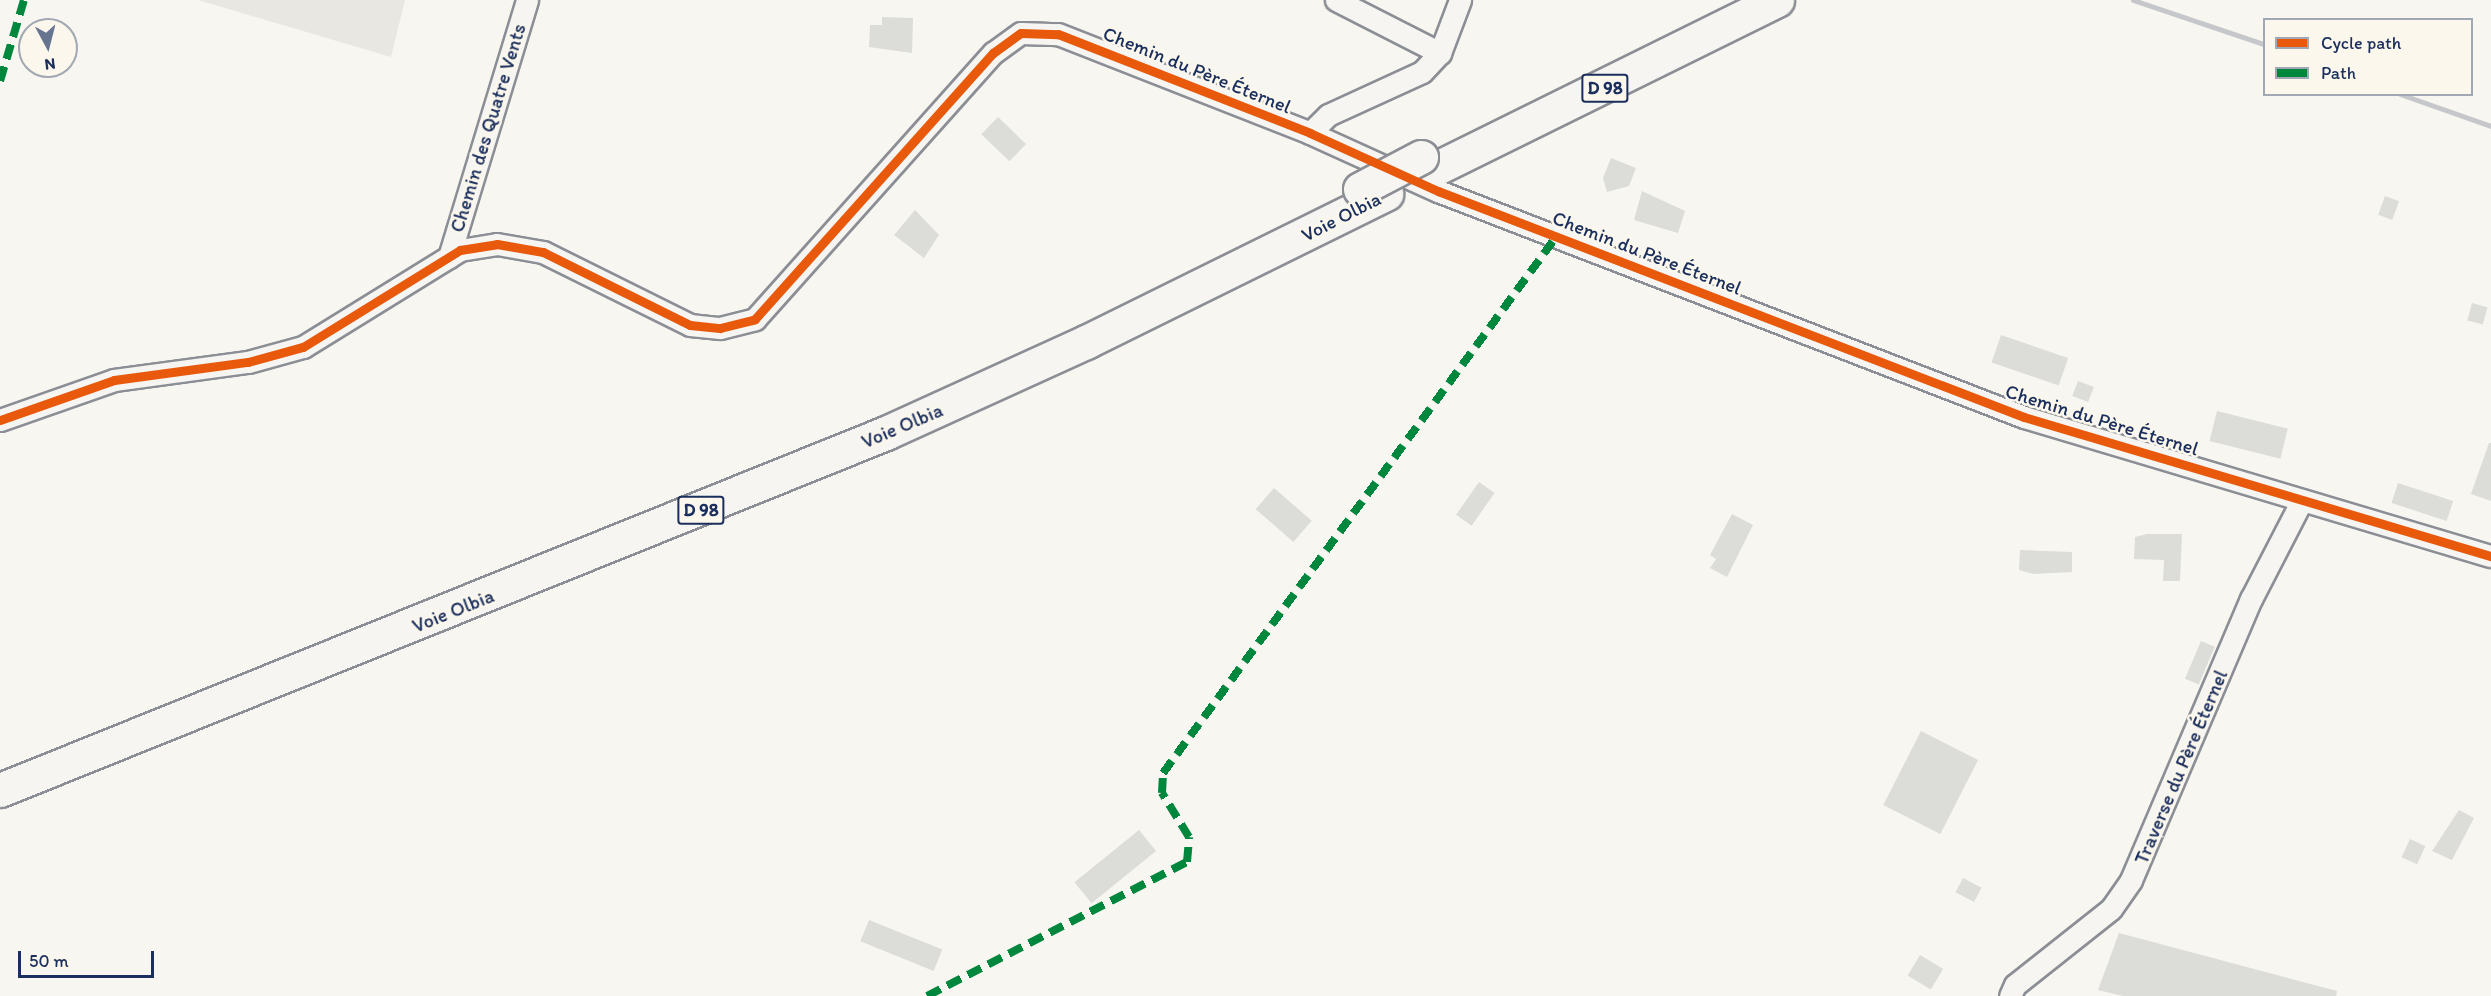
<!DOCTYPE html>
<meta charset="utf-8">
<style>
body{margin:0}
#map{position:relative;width:2491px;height:996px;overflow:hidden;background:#f8f6f0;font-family:Itim,sans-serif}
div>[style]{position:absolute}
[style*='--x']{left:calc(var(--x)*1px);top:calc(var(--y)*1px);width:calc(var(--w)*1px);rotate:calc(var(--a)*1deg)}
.green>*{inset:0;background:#e8e7e2}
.stream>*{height:5px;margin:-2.5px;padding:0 2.5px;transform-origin:2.5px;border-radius:2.5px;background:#c5c7cb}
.building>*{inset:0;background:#dcdcd9;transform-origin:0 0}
.roads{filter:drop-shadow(2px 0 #8b8e94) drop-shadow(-2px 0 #8b8e94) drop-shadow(0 2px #8b8e94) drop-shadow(0 -2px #8b8e94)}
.street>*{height:21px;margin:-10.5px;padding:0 10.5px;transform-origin:10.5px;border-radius:10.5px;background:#f6f5f1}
.highway>*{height:33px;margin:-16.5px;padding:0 16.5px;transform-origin:16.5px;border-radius:16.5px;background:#f6f5f1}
.bridges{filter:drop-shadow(2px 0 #8b8e94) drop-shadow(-2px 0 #8b8e94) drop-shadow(0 2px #8b8e94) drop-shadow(0 -2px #8b8e94)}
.highway-bridge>*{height:33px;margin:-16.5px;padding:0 16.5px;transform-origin:16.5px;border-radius:16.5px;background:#f6f5f1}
.quiet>*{height:8px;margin-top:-4px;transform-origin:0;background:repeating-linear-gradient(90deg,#00873e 0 15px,transparent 0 23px)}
.cycleway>*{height:9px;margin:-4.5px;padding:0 4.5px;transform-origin:4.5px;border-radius:4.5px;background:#e8590c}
span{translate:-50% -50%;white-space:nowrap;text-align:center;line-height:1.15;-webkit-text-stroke:5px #fbf7ec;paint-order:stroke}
.shield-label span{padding:2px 4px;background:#fbf7ec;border:2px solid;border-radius:4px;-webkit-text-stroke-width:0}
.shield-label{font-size:18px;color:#1b2f5e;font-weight:700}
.street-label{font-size:20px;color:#1b2f5e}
.legend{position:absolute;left:2263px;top:18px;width:210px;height:78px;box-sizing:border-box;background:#fbf7ec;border:2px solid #a1a7b3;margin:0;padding:8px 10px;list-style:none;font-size:18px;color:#1b2f5e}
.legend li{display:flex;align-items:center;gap:12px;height:30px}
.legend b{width:30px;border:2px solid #a1a7b3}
.north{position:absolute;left:18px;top:18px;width:60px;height:60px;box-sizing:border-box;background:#fbf7ec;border:2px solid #a1a7b3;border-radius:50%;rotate:173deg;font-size:16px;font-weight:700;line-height:24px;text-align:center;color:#1b2f5e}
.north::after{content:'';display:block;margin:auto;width:21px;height:27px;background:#687591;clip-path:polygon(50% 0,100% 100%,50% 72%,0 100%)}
.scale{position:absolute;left:18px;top:951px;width:136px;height:27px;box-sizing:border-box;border:3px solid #1b2f5e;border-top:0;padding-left:8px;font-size:18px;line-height:21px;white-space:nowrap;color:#1b2f5e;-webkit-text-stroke:4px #fbf7ec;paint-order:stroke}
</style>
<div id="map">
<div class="green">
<i style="clip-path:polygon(198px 0,405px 0,391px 57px)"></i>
</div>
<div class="stream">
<i style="--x:2133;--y:0;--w:138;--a:18.6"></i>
<i style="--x:2400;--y:94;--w:96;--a:19.4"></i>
</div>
<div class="building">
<i style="clip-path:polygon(882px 17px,913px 18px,912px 53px,869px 47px,870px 25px,882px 25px)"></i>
<i style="left:998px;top:117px;width:39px;height:24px;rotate:44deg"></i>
<i style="clip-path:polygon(1611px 158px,1636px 168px,1629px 186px,1607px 192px,1603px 178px)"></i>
<i style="clip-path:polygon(1642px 191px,1685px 211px,1678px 233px,1634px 220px)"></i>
<i style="left:2385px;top:196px;width:15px;height:20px;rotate:20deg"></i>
<i style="clip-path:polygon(915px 210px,939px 235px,924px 258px,894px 235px)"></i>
<i style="left:2472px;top:303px;width:16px;height:18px;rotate:15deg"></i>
<i style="left:2001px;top:335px;width:71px;height:29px;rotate:19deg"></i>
<i style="left:2078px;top:381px;width:17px;height:16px;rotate:21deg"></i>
<i style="left:2217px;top:411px;width:73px;height:31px;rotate:14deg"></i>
<i style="clip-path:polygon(2489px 443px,2491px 443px,2491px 501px,2471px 494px)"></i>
<i style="left:1479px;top:482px;width:19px;height:40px;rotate:35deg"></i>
<i style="left:2398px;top:483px;width:58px;height:21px;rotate:18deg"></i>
<i style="left:1274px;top:488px;width:50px;height:28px;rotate:41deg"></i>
<i style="clip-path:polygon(1732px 514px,1753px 525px,1727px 577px,1710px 568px,1716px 559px,1710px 555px)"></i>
<i style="clip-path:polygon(2147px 534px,2182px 534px,2180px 581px,2163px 581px,2164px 560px,2134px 559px,2135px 537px)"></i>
<i style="clip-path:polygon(2020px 550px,2072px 552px,2072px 572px,2033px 574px,2019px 570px)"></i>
<i style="left:2201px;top:641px;width:15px;height:41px;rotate:23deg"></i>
<i style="left:1921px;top:731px;width:64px;height:83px;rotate:27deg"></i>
<i style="clip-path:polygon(2459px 810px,2474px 818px,2452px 860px,2432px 851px)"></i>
<i style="left:1139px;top:830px;width:27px;height:83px;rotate:51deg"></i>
<i style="left:2410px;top:839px;width:17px;height:20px;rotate:25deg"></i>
<i style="left:1963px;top:878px;width:21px;height:16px;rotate:28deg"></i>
<i style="left:869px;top:920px;width:79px;height:23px;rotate:22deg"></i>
<i style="clip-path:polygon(2119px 933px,2337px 991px,2336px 996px,2123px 996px,2098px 990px)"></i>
<i style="left:1920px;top:955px;width:27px;height:24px;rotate:31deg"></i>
</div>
<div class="roads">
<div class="street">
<i style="--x:1336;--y:0;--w:117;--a:27"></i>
<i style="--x:1310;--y:133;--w:25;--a:-45"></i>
<i style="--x:1328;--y:115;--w:103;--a:-24.6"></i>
<i style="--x:1422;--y:72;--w:26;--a:-47"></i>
<i style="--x:1440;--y:53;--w:57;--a:-69.3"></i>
<i style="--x:449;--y:257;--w:269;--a:-73.1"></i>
<i style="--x:0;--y:420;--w:121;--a:-19.3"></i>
<i style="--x:114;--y:380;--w:135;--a:-7.7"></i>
<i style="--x:248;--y:362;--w:57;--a:-15.3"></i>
<i style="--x:303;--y:347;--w:185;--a:-31.7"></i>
<i style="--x:460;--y:250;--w:37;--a:-9"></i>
<i style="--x:497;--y:244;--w:47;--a:9.9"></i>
<i style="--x:543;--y:252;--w:164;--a:26.4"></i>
<i style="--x:690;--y:325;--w:30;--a:6"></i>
<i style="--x:720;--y:328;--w:36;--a:-14"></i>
<i style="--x:755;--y:319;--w:357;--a:-48.2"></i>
<i style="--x:993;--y:53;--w:34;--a:-36"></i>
<i style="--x:1021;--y:33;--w:37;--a:2"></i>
<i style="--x:1058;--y:34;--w:271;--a:21.4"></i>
<i style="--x:1310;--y:133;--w:141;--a:24.4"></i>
<i style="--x:1438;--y:191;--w:628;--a:21.09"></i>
<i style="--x:2024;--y:417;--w:487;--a:16.6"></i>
<i style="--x:2010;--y:996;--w:12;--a:-66"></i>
<i style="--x:2015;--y:985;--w:122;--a:-38.4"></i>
<i style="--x:2111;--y:909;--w:35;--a:-55"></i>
<i style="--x:2131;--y:880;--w:306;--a:-66.9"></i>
<i style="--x:2251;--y:599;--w:111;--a:-62.7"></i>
</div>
<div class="highway">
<i style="--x:1431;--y:171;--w:386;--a:-26.3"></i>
<i style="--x:0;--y:790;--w:955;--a:-21.95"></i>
<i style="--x:886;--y:433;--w:220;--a:-24.5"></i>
<i style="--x:1086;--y:342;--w:335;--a:-26.3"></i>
</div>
</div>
<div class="bridges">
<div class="highway-bridge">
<i style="--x:1360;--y:189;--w:69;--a:-27.7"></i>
</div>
</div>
<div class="quiet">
<i style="--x:0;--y:81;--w:84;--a:-73.5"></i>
<i style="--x:927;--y:996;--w:292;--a:-27.3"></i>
<i style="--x:1187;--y:862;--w:25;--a:-85"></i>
<i style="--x:1189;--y:837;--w:52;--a:-121.5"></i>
<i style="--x:1162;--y:793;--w:20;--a:-87"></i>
<i style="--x:1163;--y:773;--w:665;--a:-53.75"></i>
</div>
<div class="cycleway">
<i style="--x:0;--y:420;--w:121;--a:-19.3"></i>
<i style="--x:114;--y:380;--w:135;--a:-7.7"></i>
<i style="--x:248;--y:362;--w:57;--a:-15.3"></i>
<i style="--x:303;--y:347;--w:185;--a:-31.7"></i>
<i style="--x:460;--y:250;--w:37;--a:-9"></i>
<i style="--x:497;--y:244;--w:47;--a:9.9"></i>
<i style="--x:543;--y:252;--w:164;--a:26.4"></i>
<i style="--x:690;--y:325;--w:30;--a:6"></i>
<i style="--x:720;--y:328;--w:36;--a:-14"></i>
<i style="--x:755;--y:319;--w:357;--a:-48.2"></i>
<i style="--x:993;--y:53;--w:34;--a:-36"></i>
<i style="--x:1021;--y:33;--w:37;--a:2"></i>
<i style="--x:1058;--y:34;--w:271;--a:21.4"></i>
<i style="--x:1310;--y:133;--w:141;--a:24.4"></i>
<i style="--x:1438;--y:191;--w:628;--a:21.09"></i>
<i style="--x:2024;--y:417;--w:487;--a:16.6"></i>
</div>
<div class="shield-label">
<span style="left:1605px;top:88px">D 98</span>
<span style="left:701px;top:510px">D 98</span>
</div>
<div class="street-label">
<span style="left:1197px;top:70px;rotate:22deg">Chemin du Père Éternel</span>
<span style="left:488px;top:128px;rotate:-73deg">Chemin des Quatre Vents</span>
<span style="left:1341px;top:217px;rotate:-27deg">Voie Olbia</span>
<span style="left:1647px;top:253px;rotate:21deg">Chemin du Père Éternel</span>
<span style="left:2102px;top:420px;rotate:17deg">Chemin du Père Éternel</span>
<span style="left:902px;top:426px;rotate:-23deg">Voie Olbia</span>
<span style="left:453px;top:611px;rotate:-22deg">Voie Olbia</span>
<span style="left:2181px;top:767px;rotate:-67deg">Traverse du Père Éternel</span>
</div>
<ul class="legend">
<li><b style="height:8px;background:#e8590c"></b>Cycle path</li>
<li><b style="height:8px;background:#00873e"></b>Path</li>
</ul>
<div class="north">N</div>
<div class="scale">50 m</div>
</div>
